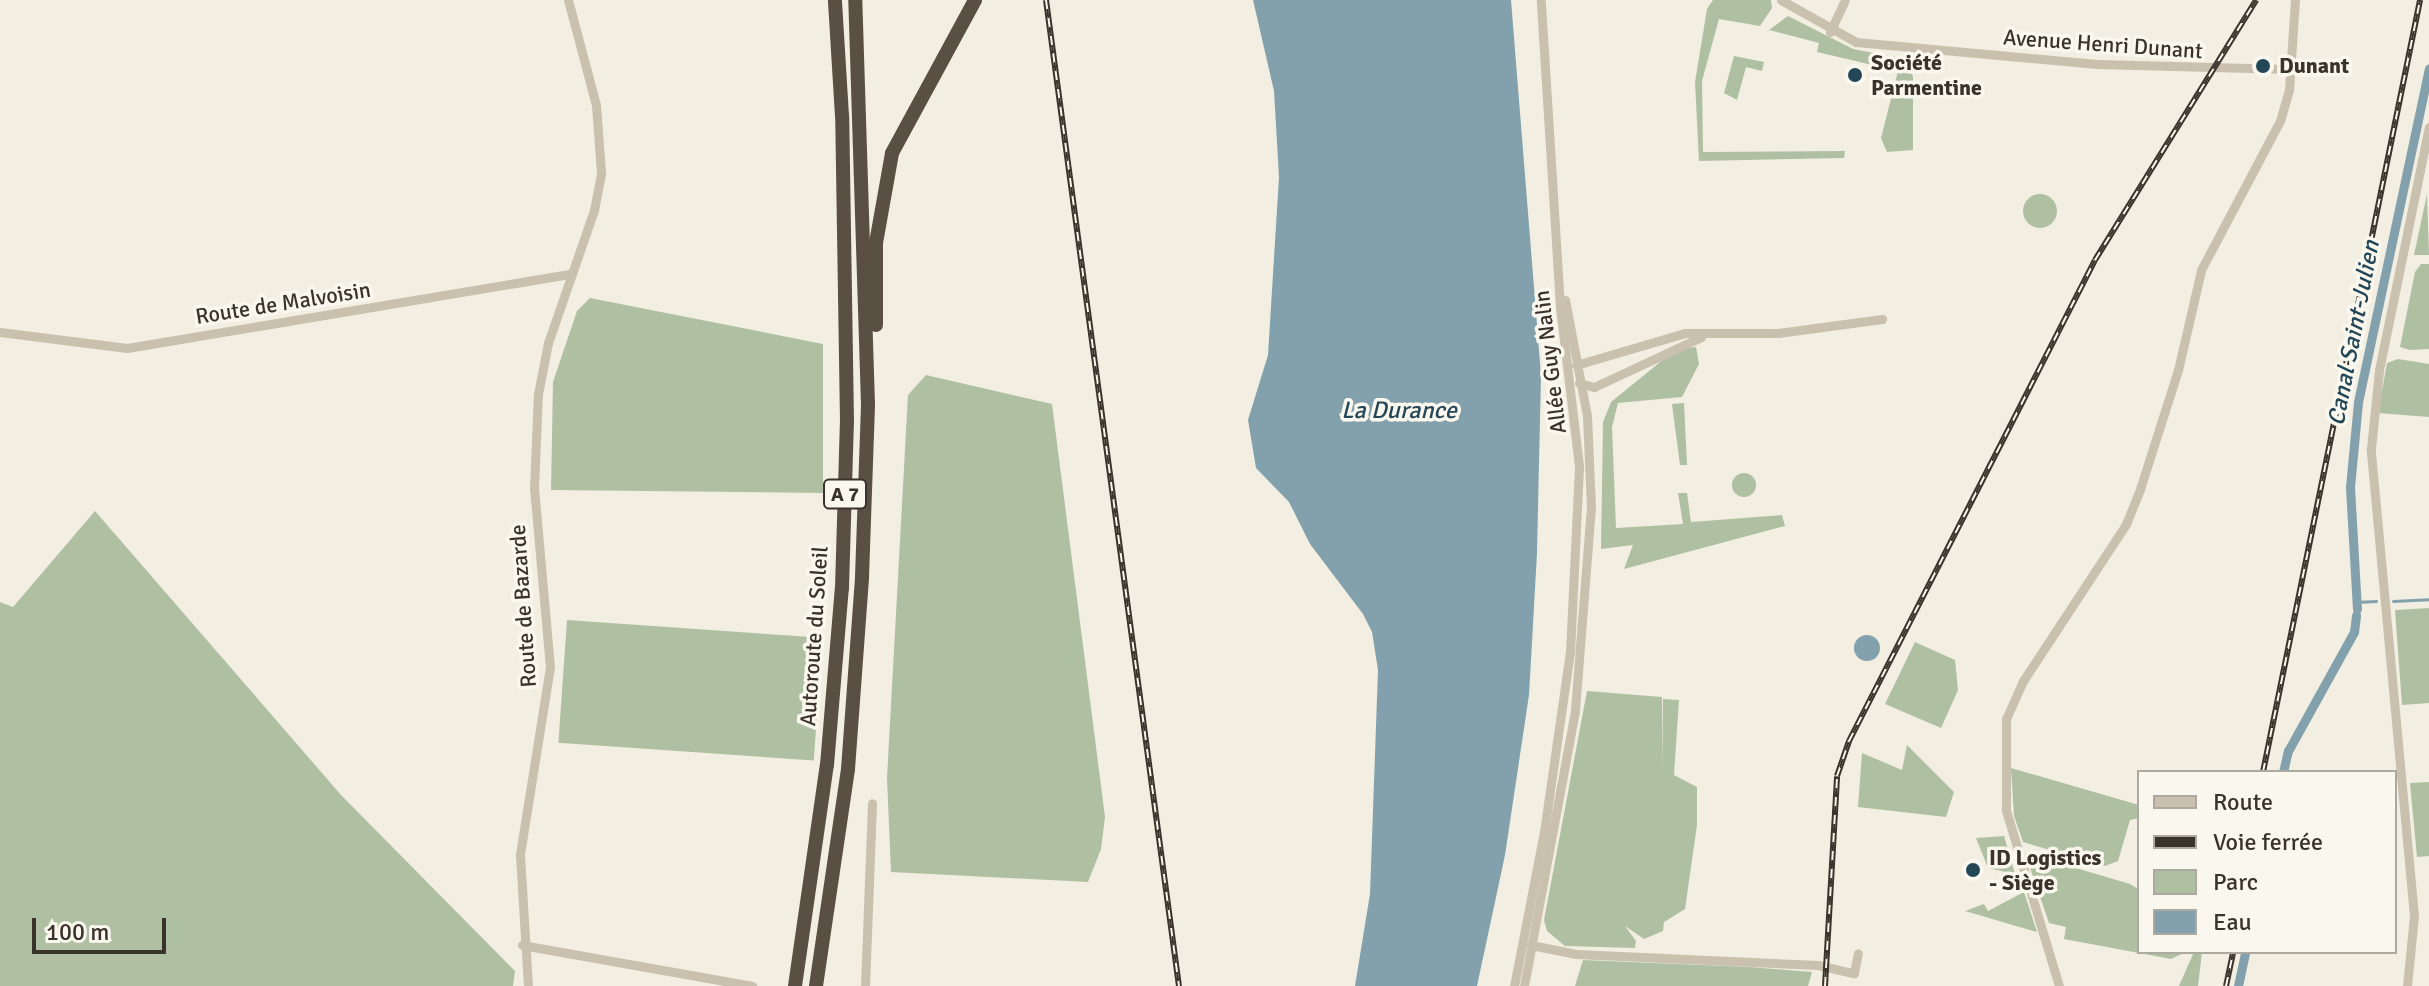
<!DOCTYPE html>
<meta charset="utf-8">
<style>
body{margin:0}
#map{position:relative;width:2429px;height:986px;overflow:hidden;background:#f2eee1;font-family:Signika,sans-serif}
div>[style]{position:absolute}
[style*='--x']{left:calc(var(--x)*1px);top:calc(var(--y)*1px);width:calc(var(--w)*1px);rotate:calc(var(--a)*1deg)}
.green>*{inset:0;background:#afc0a2;transform-origin:0 0}
.round{border-radius:50%}
.water>*{inset:0;background:#82a1ad}
.stream>*{height:3px;margin:-1.5px;padding:0 1.5px;transform-origin:1.5px;border-radius:1.5px;background:#82a1ad}
.canal>*{height:9px;margin:-4.5px;padding:0 4.5px;transform-origin:4.5px;border-radius:4.5px;background:#82a1ad}
.minor>*{height:9px;margin:-4.5px;padding:0 4.5px;transform-origin:4.5px;border-radius:4.5px;background:#c9c1ae}
.highway>*{height:14px;margin:-7px;padding:0 7px;transform-origin:7px;border-radius:7px;background:#594f43}
.rail>*{height:6px;margin-top:-3px;transform-origin:0;background:repeating-linear-gradient(90deg,#f9f7ee 0 9px,#39332b 0 18px);box-sizing:border-box;border-block:2px solid #39332b}
.dots>*{width:22px;height:22px;translate:-50% -50%;box-sizing:border-box;border:4px solid #f9f7ee;border-radius:50%}
span{translate:-50% -50%;white-space:nowrap;text-align:center;line-height:1.15;-webkit-text-stroke:7px #f9f7ee;paint-order:stroke}
.shield-label span{padding:2px 6px;background:#f9f7ee;border:2px solid;border-radius:6px;-webkit-text-stroke-width:0}
.shield-label{font-size:20px;color:#39332b;font-weight:700}
.street-label{font-size:22px;color:#39332b}
.poi-label{font-size:22px;color:#39332b;font-weight:700}
.left{translate:0 -50%;text-align:left}
.water-label{font-size:24px;color:#244757;font-style:italic}
.legend{position:absolute;left:2137px;top:770px;width:260px;height:184px;box-sizing:border-box;background:#f9f7ee;border:2px solid #aca9a0;margin:0;padding:10px 14px;list-style:none;font-size:24px;color:#39332b}
.legend li{display:flex;align-items:center;gap:16px;height:40px}
.legend b{width:40px;border:2px solid #aca9a0}
.scale{position:absolute;left:32px;top:918px;width:134px;height:36px;box-sizing:border-box;border:4px solid #39332b;border-top:0;padding-left:10px;font-size:24px;line-height:28px;white-space:nowrap;color:#39332b;-webkit-text-stroke:6px #f9f7ee;paint-order:stroke}
</style>
<div id="map">
<div class="green">
<i style="clip-path:polygon(1713px 0,1771px 0,1772px 8px,1760px 26px,1719px 19px,1702px 81px,1703px 152px,1845px 151px,1844px 158px,1699px 161px,1695px 82px,1707px 9px)"></i>
<i style="clip-path:polygon(1788px 16px,1853px 49px,1900px 58px,1913px 76px,1913px 150px,1887px 152px,1881px 138px,1898px 71px,1817px 52px,1819px 43px,1769px 30px)"></i>
<i style="clip-path:polygon(1734px 56px,1764px 62px,1762px 71px,1746px 67px,1737px 100px,1724px 93px)"></i>
<i style="clip-path:polygon(2427px 194px,2429px 255px,2414px 255px)"></i>
<i class="round" style="left:2023px;top:194px;width:34px;height:34px"></i>
<i style="clip-path:polygon(2421px 264px,2429px 264px,2429px 349px,2410px 350px,2400px 347px,2415px 272px)"></i>
<i style="clip-path:polygon(590px 298px,823px 344px,823px 493px,551px 490px,553px 382px,577px 311px)"></i>
<i style="clip-path:polygon(1696px 347px,1699px 364px,1682px 397px,1618px 403px,1612px 427px,1616px 528px,1683px 524px,1678px 493px,1687px 493px,1691px 522px,1782px 515px,1785px 526px,1624px 569px,1633px 545px,1601px 549px,1603px 422px,1611px 402px,1675px 350px)"></i>
<i style="clip-path:polygon(2398px 359px,2429px 364px,2429px 417px,2378px 413px,2387px 363px)"></i>
<i style="clip-path:polygon(926px 375px,1052px 404px,1105px 817px,1101px 849px,1088px 882px,891px 872px,887px 778px,908px 395px)"></i>
<i style="clip-path:polygon(1684px 403px,1687px 465px,1680px 465px,1672px 404px)"></i>
<i class="round" style="left:1732px;top:473px;width:24px;height:24px"></i>
<i style="clip-path:polygon(95px 511px,341px 795px,515px 971px,513px 986px,0 986px,0 602px,13px 607px)"></i>
<i style="clip-path:polygon(2429px 608px,2429px 703px,2402px 705px,2395px 610px)"></i>
<i style="left:567px;top:620px;width:256px;height:123px;rotate:4deg"></i>
<i style="clip-path:polygon(1915px 642px,1955px 660px,1958px 690px,1941px 728px,1885px 704px)"></i>
<i style="clip-path:polygon(1587px 691px,1662px 697px,1663px 770px,1663px 699px,1679px 700px,1674px 775px,1697px 787px,1697px 825px,1685px 909px,1664px 922px,1663px 931px,1644px 939px,1625px 926px,1636px 941px,1635px 948px,1565px 946px,1547px 931px,1544px 920px)"></i>
<i style="clip-path:polygon(1907px 745px,1954px 792px,1946px 817px,1858px 807px,1862px 753px,1902px 770px)"></i>
<i style="clip-path:polygon(2011px 768px,2139px 805px,2139px 818px,2130px 820px,2118px 861px,2105px 866px,2023px 842px,2014px 816px)"></i>
<i style="clip-path:polygon(2429px 782px,2429px 856px,2417px 857px,2410px 783px)"></i>
<i style="clip-path:polygon(2004px 836px,2015px 874px,1988px 868px,1976px 838px)"></i>
<i style="clip-path:polygon(2025px 853px,2130px 884px,2138px 889px,2139px 952px,2186px 952px,2171px 959px,2064px 939px,2066px 927px,2049px 923px)"></i>
<i style="clip-path:polygon(2024px 892px,2037px 932px,1965px 911px,1984px 904px,1988px 911px)"></i>
<i style="clip-path:polygon(2194px 952px,2202px 952px,2198px 986px,2179px 986px)"></i>
<i style="clip-path:polygon(1583px 960px,1750px 967px,1812px 972px,1808px 986px,1575px 986px)"></i>
</div>
<div class="water">
<i style="clip-path:polygon(1253px 0,1511px 0,1541px 375px,1537px 553px,1529px 695px,1505px 855px,1477px 986px,1355px 986px,1370px 894px,1378px 670px,1372px 632px,1363px 614px,1310px 544px,1289px 502px,1256px 468px,1248px 420px,1268px 355px,1279px 177px,1274px 91px)"></i>
<i class="round" style="left:1854px;top:635px;width:26px;height:26px"></i>
</div>
<div class="stream">
<i style="--x:2393;--y:601;--w:36;--a:-3"></i>
<i style="--x:2356;--y:602;--w:20;--a:-3"></i>
</div>
<div class="canal">
<i style="--x:2357;--y:609;--w:122;--a:-93.3"></i>
<i style="--x:2350;--y:487;--w:85;--a:-84.6"></i>
<i style="--x:2358;--y:402;--w:341;--a:-78"></i>
<i style="--x:2283;--y:772;--w:22;--a:-77"></i>
<i style="--x:2288;--y:751;--w:136;--a:-61"></i>
<i style="--x:2354;--y:632;--w:17;--a:-83"></i>
<i style="--x:2238;--y:986;--w:35;--a:-78"></i>
</div>
<div class="minor">
<i style="--x:1781;--y:0;--w:86;--a:29.2"></i>
<i style="--x:1856;--y:42;--w:242;--a:5.2"></i>
<i style="--x:2097;--y:64;--w:194;--a:1.5"></i>
<i style="--x:1830;--y:32;--w:35;--a:-65"></i>
<i style="--x:0;--y:332;--w:128;--a:7.2"></i>
<i style="--x:127;--y:348;--w:450;--a:-9.5"></i>
<i style="--x:1576;--y:365;--w:114;--a:-16.4"></i>
<i style="--x:1685;--y:333;--w:93;--a:0"></i>
<i style="--x:1778;--y:333;--w:105;--a:-7.7"></i>
<i style="--x:1579;--y:383;--w:16;--a:15"></i>
<i style="--x:1594;--y:387;--w:118;--a:-25"></i>
<i style="--x:522;--y:945;--w:234;--a:10.1"></i>
<i style="--x:1531;--y:945;--w:46;--a:11.3"></i>
<i style="--x:1576;--y:954;--w:242;--a:2.6"></i>
<i style="--x:1818;--y:965;--w:37;--a:13"></i>
<i style="--x:1854;--y:973;--w:20;--a:-79"></i>
<i style="--x:528;--y:986;--w:132;--a:-93.5"></i>
<i style="--x:520;--y:854;--w:189;--a:-80.9"></i>
<i style="--x:550;--y:667;--w:180;--a:-95.1"></i>
<i style="--x:534;--y:488;--w:94;--a:-87.6"></i>
<i style="--x:538;--y:394;--w:52;--a:-78.9"></i>
<i style="--x:548;--y:343;--w:141;--a:-70.9"></i>
<i style="--x:594;--y:210;--w:38;--a:-79"></i>
<i style="--x:601;--y:173;--w:68;--a:-94.2"></i>
<i style="--x:596;--y:105;--w:109;--a:-104.9"></i>
<i style="--x:865;--y:986;--w:183;--a:-87.8"></i>
<i style="--x:1514;--y:986;--w:157;--a:-79"></i>
<i style="--x:1544;--y:832;--w:182;--a:-81.8"></i>
<i style="--x:1570;--y:652;--w:186;--a:-87.2"></i>
<i style="--x:1579;--y:466;--w:161;--a:-96.8"></i>
<i style="--x:1560;--y:306;--w:307;--a:-93.6"></i>
<i style="--x:1524;--y:986;--w:281;--a:-79.5"></i>
<i style="--x:1575;--y:710;--w:204;--a:-85.5"></i>
<i style="--x:1591;--y:507;--w:91;--a:-92.5"></i>
<i style="--x:1587;--y:416;--w:118;--a:-100.7"></i>
<i style="--x:2059;--y:986;--w:184;--a:-106.8"></i>
<i style="--x:2006;--y:810;--w:91;--a:-90"></i>
<i style="--x:2006;--y:719;--w:42;--a:-65.9"></i>
<i style="--x:2023;--y:681;--w:188;--a:-56.7"></i>
<i style="--x:2126;--y:524;--w:38;--a:-68"></i>
<i style="--x:2140;--y:489;--w:125;--a:-72.3"></i>
<i style="--x:2178;--y:370;--w:103;--a:-77"></i>
<i style="--x:2201;--y:270;--w:169;--a:-62.1"></i>
<i style="--x:2280;--y:121;--w:32;--a:-74"></i>
<i style="--x:2289;--y:90;--w:90;--a:-86.2"></i>
<i style="--x:2407;--y:986;--w:70;--a:-84.3"></i>
<i style="--x:2414;--y:916;--w:469;--a:-95.3"></i>
<i style="--x:2371;--y:449;--w:79;--a:-84.2"></i>
<i style="--x:2379;--y:370;--w:248;--a:-78.4"></i>
</div>
<div class="highway">
<i style="--x:876;--y:325;--w:82;--a:-90"></i>
<i style="--x:876;--y:243;--w:91;--a:-79.9"></i>
<i style="--x:892;--y:153;--w:174;--a:-61.5"></i>
<i style="--x:795;--y:986;--w:223;--a:-81.8"></i>
<i style="--x:827;--y:765;--w:178;--a:-85.2"></i>
<i style="--x:842;--y:588;--w:166;--a:-88.3"></i>
<i style="--x:847;--y:422;--w:306;--a:-90.9"></i>
<i style="--x:842;--y:116;--w:116;--a:-93.5"></i>
<i style="--x:816;--y:986;--w:219;--a:-81.6"></i>
<i style="--x:848;--y:769;--w:193;--a:-85.8"></i>
<i style="--x:862;--y:577;--w:172;--a:-88"></i>
<i style="--x:868;--y:405;--w:405;--a:-91.8"></i>
</div>
<div class="rail">
<i style="--x:1046;--y:0;--w:995;--a:82.32"></i>
<i style="--x:2263;--y:772;--w:788;--a:-78.5"></i>
<i style="--x:1825;--y:986;--w:210;--a:-86.7"></i>
<i style="--x:1837;--y:776;--w:37;--a:-71"></i>
<i style="--x:1849;--y:741;--w:540;--a:-62.91"></i>
<i style="--x:2095;--y:260;--w:306;--a:-58.2"></i>
<i style="--x:2226;--y:986;--w:35;--a:-78"></i>
</div>
<div class="dots">
<i style="left:2263px;top:66px;background:#244757"></i>
<i style="left:1855px;top:75px;background:#244757"></i>
<i style="left:1973px;top:870px;background:#244757"></i>
</div>
<div class="shield-label">
<span style="left:845px;top:494px">A 7</span>
</div>
<div class="street-label">
<span style="left:2103px;top:44px;rotate:4deg">Avenue Henri Dunant</span>
<span style="left:283px;top:303px;rotate:-9deg">Route de Malvoisin</span>
<span style="left:1550px;top:362px;rotate:-97deg">Allée Guy Nalin</span>
<span style="left:523px;top:606px;rotate:-94deg">Route de Bazarde</span>
<span style="left:814px;top:636px;rotate:-86deg">Autoroute du Soleil</span>
</div>
<div class="poi-label">
<span class="left" style="left:1871px;top:75px">Société<br>Parmentine</span>
<span class="left" style="left:2279px;top:66px">Dunant</span>
<span class="left" style="left:1989px;top:870px">ID Logistics<br>- Siège</span>
</div>
<div class="water-label">
<span style="left:2354px;top:333px;rotate:-79deg">Canal Saint-Julien</span>
<span style="left:1399px;top:411px">La Durance</span>
</div>
<ul class="legend">
<li><b style="height:10px;background:#c9c1ae"></b>Route</li>
<li><b style="height:10px;background:#39332b"></b>Voie ferrée</li>
<li><b style="height:22px;background:#afc0a2"></b>Parc</li>
<li><b style="height:22px;background:#82a1ad"></b>Eau</li>
</ul>
<div class="scale">100 m</div>
</div>
